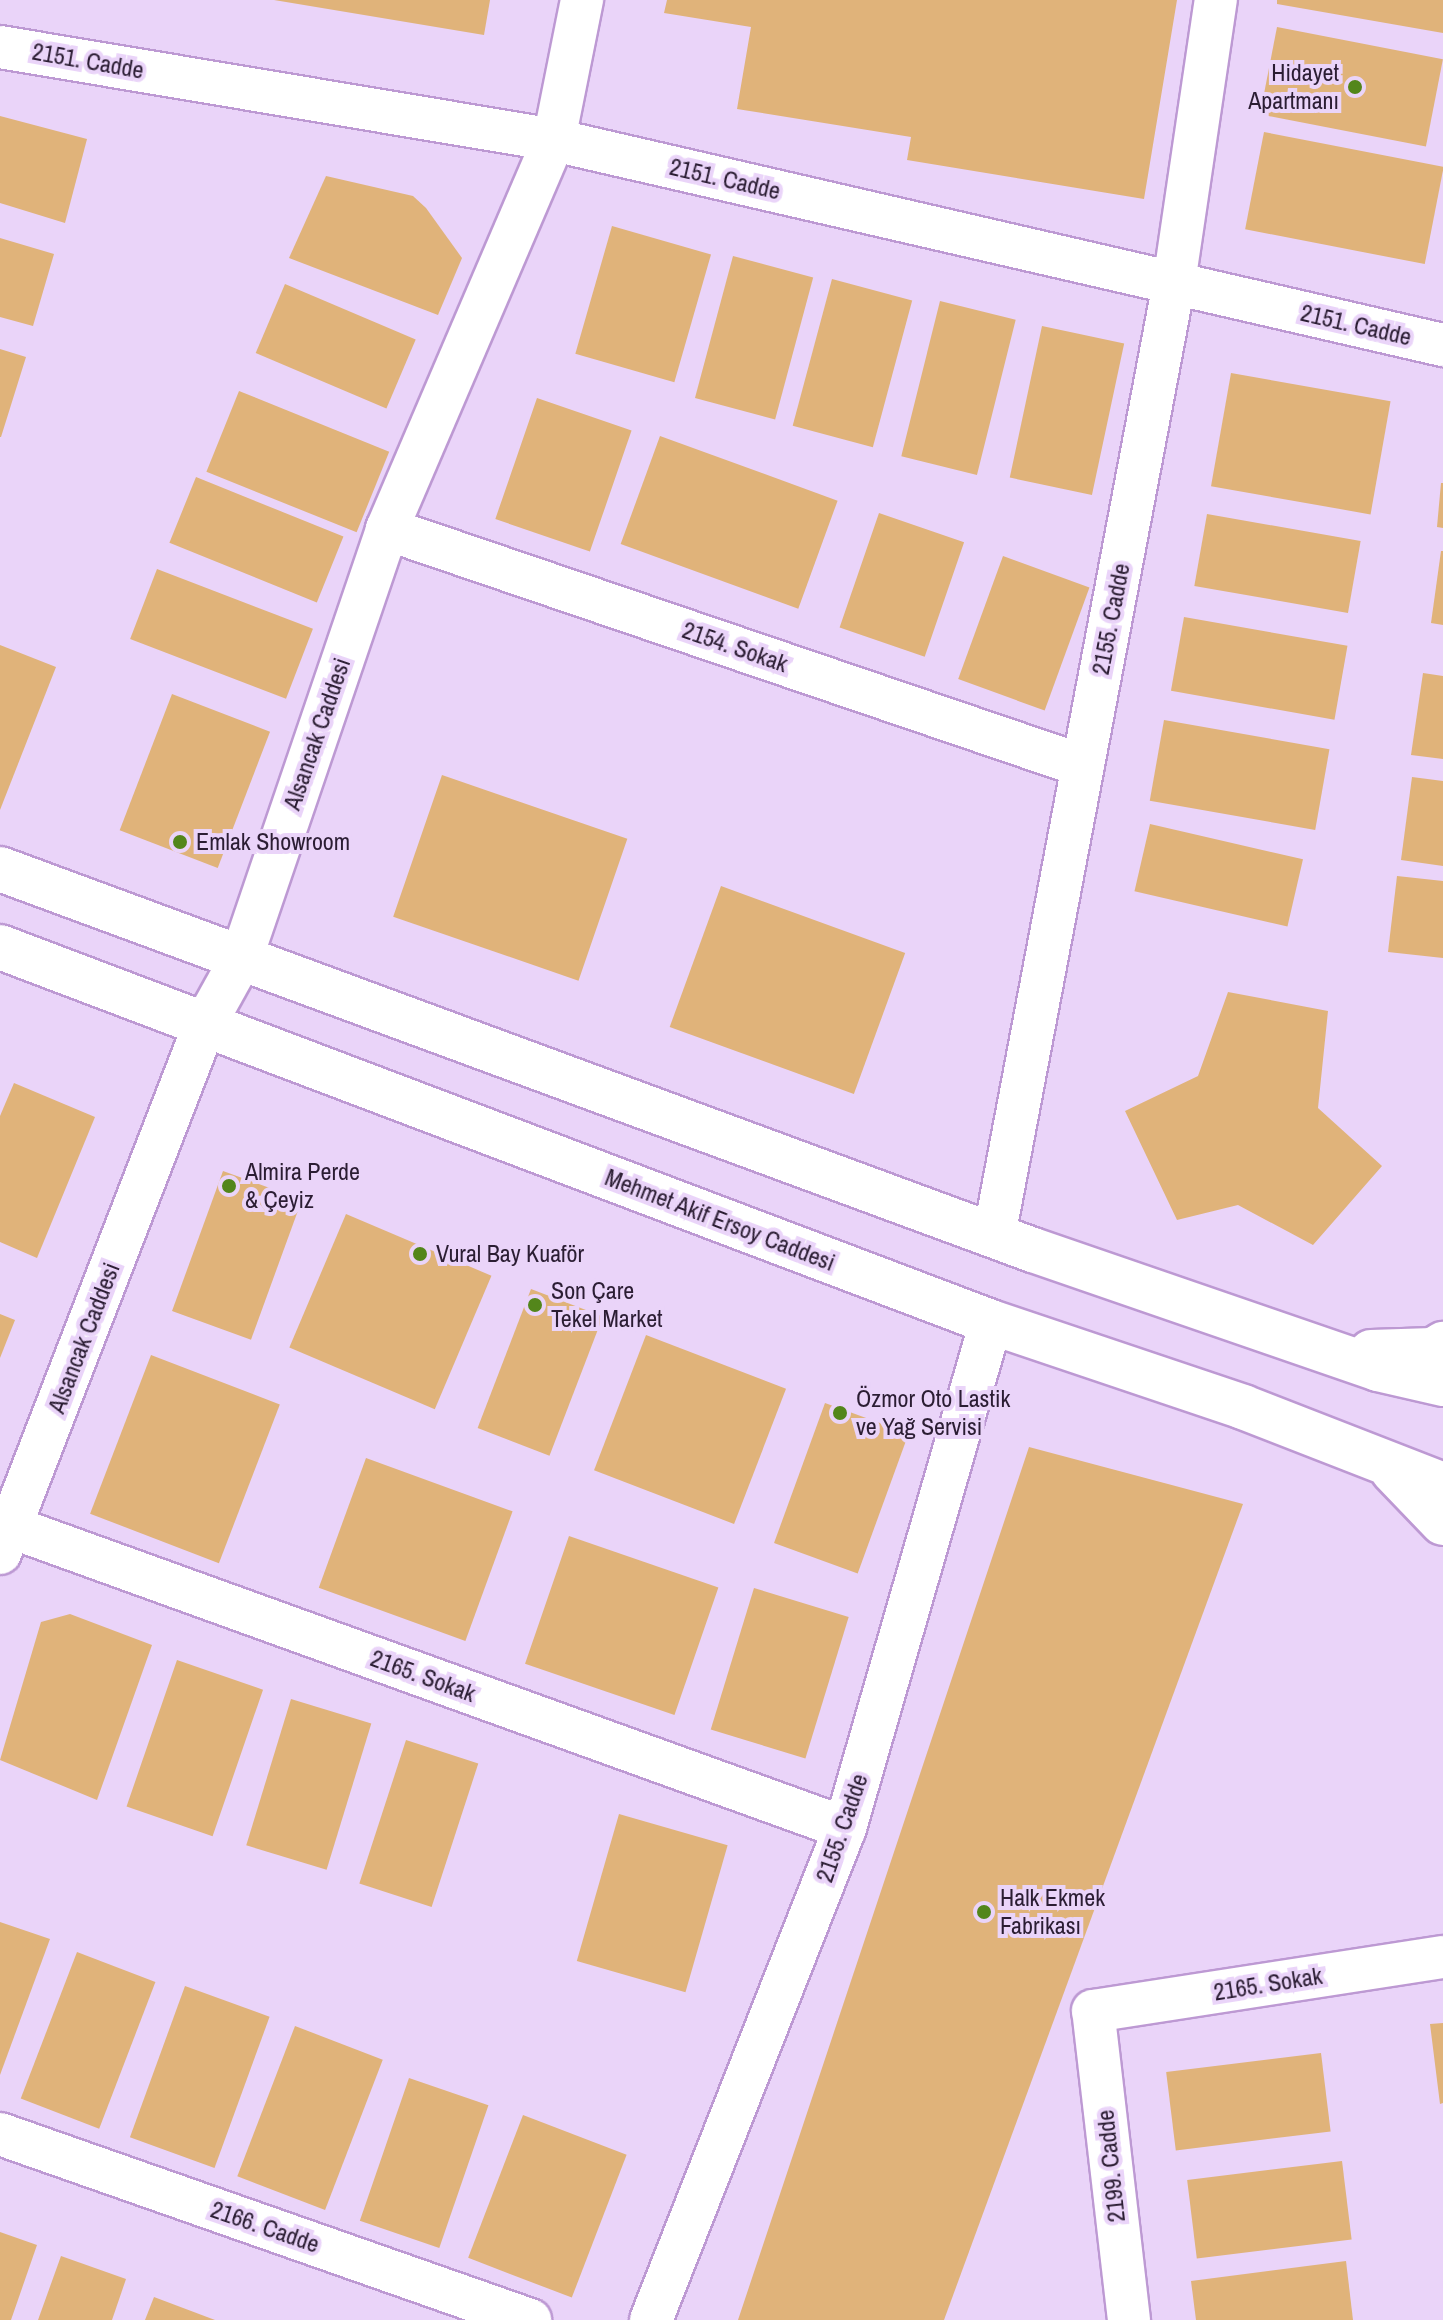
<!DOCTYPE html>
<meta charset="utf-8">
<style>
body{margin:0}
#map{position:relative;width:1443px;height:2320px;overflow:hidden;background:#ead4f9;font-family:"Archivo Narrow",sans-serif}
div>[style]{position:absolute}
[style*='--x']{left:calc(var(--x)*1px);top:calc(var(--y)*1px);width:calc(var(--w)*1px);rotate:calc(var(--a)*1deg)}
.building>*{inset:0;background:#e0b37a;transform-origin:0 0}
.roads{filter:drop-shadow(2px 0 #bd99d3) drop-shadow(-2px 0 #bd99d3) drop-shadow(0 2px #bd99d3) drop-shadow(0 -2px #bd99d3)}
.street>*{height:42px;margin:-21px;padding:0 21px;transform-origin:21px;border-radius:21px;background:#fff}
.secondary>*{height:44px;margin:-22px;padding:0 22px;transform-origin:22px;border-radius:22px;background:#fff}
.dots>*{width:22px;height:22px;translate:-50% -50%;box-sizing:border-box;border:4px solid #ead4f9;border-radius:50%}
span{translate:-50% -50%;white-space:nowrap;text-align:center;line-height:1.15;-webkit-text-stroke:8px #ead4f9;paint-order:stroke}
.street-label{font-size:24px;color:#2b1d33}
.poi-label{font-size:24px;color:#2b1d33}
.right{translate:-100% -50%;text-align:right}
.left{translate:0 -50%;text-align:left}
</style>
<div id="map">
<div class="building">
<i style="clip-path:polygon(274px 0,490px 0,484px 35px)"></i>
<i style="clip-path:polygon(667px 0,1177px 0,1144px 199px,907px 160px,911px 137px,737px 109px,751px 27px,664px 13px)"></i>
<i style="clip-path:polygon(1277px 0,1443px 0,1443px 33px,1277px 4px)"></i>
<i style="left:1277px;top:27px;width:169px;height:89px;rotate:11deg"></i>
<i style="clip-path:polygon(0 116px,87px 139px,65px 223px,0 203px)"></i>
<i style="left:1264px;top:132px;width:183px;height:99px;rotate:11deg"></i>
<i style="clip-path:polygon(326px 176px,413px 196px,426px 208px,462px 258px,438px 315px,289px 258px)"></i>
<i style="left:612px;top:226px;width:103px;height:133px;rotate:16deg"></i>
<i style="clip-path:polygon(0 238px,54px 254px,33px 326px,0 317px)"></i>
<i style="left:733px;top:256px;width:83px;height:147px;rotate:15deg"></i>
<i style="left:832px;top:279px;width:83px;height:152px;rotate:15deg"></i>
<i style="left:285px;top:284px;width:142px;height:75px;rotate:23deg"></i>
<i style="left:940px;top:301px;width:78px;height:160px;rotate:14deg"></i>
<i style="left:1042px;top:326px;width:84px;height:155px;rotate:12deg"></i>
<i style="clip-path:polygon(0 349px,26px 357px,1px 437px,0 437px)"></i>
<i style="left:1231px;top:373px;width:162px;height:115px;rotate:10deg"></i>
<i style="left:239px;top:391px;width:162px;height:87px;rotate:22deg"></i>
<i style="left:537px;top:398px;width:100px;height:128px;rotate:19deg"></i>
<i style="left:660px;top:436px;width:189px;height:115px;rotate:20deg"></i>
<i style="left:196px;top:477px;width:159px;height:71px;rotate:22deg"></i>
<i style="clip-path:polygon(1441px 483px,1443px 483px,1443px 528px,1437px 527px)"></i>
<i style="left:879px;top:513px;width:90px;height:121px;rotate:19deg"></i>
<i style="left:1207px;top:514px;width:156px;height:73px;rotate:10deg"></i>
<i style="clip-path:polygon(1441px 551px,1443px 551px,1443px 625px,1431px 623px)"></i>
<i style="left:1003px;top:556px;width:92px;height:131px;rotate:20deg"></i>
<i style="left:157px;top:569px;width:167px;height:75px;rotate:21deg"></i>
<i style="left:1184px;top:617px;width:166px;height:75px;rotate:10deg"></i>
<i style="clip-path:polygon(0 645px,56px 667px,0 810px)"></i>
<i style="clip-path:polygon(1423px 673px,1443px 676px,1443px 759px,1411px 755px)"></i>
<i style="left:172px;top:694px;width:105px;height:146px;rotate:21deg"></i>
<i style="left:1164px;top:720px;width:168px;height:82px;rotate:10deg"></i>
<i style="left:442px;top:775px;width:196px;height:150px;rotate:19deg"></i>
<i style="clip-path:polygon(1412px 777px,1443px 781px,1443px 866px,1401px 860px)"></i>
<i style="left:1150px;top:824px;width:157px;height:69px;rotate:13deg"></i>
<i style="clip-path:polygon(1397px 876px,1443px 881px,1443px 958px,1388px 952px)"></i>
<i style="left:721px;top:886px;width:196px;height:150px;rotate:20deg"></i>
<i style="clip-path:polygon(1228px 992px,1328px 1011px,1318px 1108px,1382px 1166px,1313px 1245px,1238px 1205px,1177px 1220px,1125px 1111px,1198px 1076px)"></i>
<i style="clip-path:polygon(14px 1083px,95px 1117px,37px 1258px,0 1242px,0 1116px)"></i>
<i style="left:223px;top:1171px;width:84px;height:149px;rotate:20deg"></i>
<i style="left:346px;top:1214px;width:158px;height:145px;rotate:23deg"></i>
<i style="left:531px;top:1289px;width:77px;height:149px;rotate:21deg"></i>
<i style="clip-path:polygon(0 1314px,15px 1320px,0 1358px)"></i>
<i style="left:646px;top:1335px;width:150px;height:145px;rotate:21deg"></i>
<i style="left:151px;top:1355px;width:138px;height:170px;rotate:21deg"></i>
<i style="left:825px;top:1403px;width:89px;height:149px;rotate:20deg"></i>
<i style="clip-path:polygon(1029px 1447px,1243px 1504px,944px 2320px,738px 2320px)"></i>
<i style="left:366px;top:1458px;width:156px;height:138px;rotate:20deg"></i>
<i style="left:569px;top:1536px;width:158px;height:135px;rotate:19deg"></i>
<i style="left:754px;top:1588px;width:99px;height:148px;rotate:17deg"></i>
<i style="clip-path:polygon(70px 1614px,152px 1645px,97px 1800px,0 1760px,41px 1622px)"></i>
<i style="left:177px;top:1660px;width:91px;height:155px;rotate:19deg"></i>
<i style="left:291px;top:1699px;width:84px;height:153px;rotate:17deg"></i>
<i style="left:406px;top:1740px;width:76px;height:151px;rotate:18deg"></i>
<i style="left:619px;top:1814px;width:113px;height:153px;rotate:16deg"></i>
<i style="clip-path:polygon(0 1922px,50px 1939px,0 2075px)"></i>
<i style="left:77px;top:1952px;width:84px;height:157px;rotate:21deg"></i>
<i style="left:185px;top:1986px;width:90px;height:161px;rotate:20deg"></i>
<i style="clip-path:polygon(1443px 2023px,1443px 2103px,1440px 2104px,1430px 2024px)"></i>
<i style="left:295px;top:2026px;width:94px;height:161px;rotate:21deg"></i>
<i style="left:1321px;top:2053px;width:79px;height:156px;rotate:83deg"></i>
<i style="left:409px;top:2078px;width:84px;height:151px;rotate:19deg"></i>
<i style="left:523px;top:2115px;width:111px;height:153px;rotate:21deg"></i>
<i style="left:1342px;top:2161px;width:79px;height:156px;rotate:83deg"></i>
<i style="clip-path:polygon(0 2232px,37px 2245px,11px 2320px,0 2320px)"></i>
<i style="clip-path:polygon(61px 2256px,126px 2279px,112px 2320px,38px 2320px)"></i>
<i style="clip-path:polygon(1346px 2261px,1353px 2320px,1196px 2320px,1191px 2281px)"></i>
<i style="clip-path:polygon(154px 2297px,215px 2320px,145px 2320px)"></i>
</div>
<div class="roads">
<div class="street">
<i style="--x:0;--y:47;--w:562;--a:9.53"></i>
<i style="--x:554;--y:140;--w:912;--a:12.99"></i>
<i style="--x:387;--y:529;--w:735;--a:18.8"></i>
<i style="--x:994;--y:1236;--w:970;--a:-79.3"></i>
<i style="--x:1174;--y:283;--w:286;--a:-81.6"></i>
<i style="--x:0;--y:1523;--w:898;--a:19.85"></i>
<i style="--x:0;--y:1553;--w:567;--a:-68.82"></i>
<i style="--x:205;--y:1024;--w:74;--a:-61"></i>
<i style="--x:241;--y:959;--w:454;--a:-71.2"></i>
<i style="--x:387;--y:529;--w:423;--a:-66.8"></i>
<i style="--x:554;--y:140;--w:143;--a:-78.7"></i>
<i style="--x:0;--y:2134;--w:562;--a:19.34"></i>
<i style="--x:651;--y:2320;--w:529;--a:-68.48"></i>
<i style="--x:845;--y:1828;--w:527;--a:-73.91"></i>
<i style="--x:1129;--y:2320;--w:311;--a:-96.6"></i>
<i style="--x:1093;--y:2011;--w:354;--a:-8.8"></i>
</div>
<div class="secondary">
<i style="--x:0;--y:869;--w:1101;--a:20.25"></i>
<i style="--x:1033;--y:1250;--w:365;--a:19"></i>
<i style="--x:1378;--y:1369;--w:67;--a:13"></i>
<i style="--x:0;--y:947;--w:1060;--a:20.73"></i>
<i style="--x:991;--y:1322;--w:266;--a:18.6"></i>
<i style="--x:1243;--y:1407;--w:215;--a:21.3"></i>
<i style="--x:1371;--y:1352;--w:62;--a:-1.8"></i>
<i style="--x:1433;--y:1350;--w:12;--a:-31"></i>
<i style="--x:1393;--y:1471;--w:72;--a:46.1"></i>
</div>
</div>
<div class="dots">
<i style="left:1355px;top:87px;background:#53861b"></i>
<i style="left:180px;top:842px;background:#53861b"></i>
<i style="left:229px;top:1186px;background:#53861b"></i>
<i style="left:420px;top:1254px;background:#53861b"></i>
<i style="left:535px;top:1305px;background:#53861b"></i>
<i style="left:840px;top:1413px;background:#53861b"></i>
<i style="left:984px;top:1912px;background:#53861b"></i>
</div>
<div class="street-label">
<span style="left:88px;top:61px;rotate:10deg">2151. Cadde</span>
<span style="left:725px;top:179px;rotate:13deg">2151. Cadde</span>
<span style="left:1356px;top:325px;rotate:13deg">2151. Cadde</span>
<span style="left:1111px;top:619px;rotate:-79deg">2155. Cadde</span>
<span style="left:735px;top:647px;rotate:19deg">2154. Sokak</span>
<span style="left:317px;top:734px;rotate:-71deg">Alsancak Caddesi</span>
<span style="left:720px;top:1220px;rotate:21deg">Mehmet Akif Ersoy Caddesi</span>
<span style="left:84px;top:1338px;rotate:-69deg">Alsancak Caddesi</span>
<span style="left:423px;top:1676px;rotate:20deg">2165. Sokak</span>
<span style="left:842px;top:1828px;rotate:-71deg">2155. Cadde</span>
<span style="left:1268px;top:1984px;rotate:-9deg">2165. Sokak</span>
<span style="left:1111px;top:2166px;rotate:-96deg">2199. Cadde</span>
<span style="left:265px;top:2227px;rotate:19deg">2166. Cadde</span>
</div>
<div class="poi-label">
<span class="right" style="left:1339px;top:87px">Hidayet<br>Apartmanı</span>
<span class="left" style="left:196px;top:842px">Emlak Showroom</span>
<span class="left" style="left:245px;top:1186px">Almira Perde<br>&amp; Çeyiz</span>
<span class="left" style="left:436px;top:1254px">Vural Bay Kuaför</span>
<span class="left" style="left:551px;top:1305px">Son Çare<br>Tekel Market</span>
<span class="left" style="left:856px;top:1413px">Özmor Oto Lastik<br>ve Yağ Servisi</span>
<span class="left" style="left:1000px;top:1912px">Halk Ekmek<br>Fabrikası</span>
</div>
</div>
